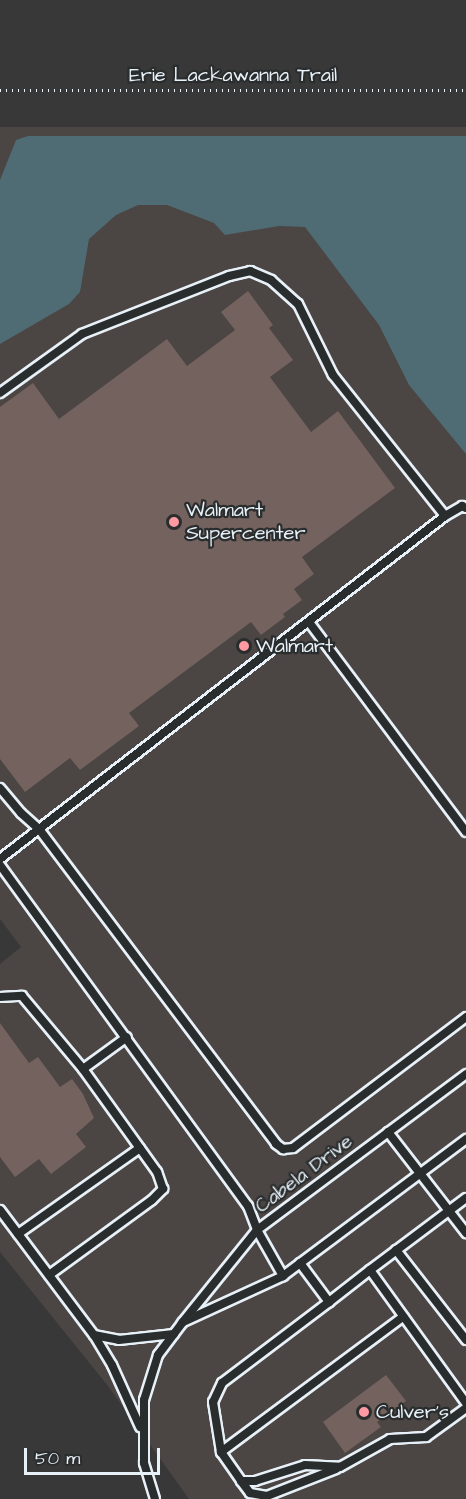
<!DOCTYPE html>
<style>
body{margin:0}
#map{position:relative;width:466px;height:1499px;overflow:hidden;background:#393838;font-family:"Architects Daughter",sans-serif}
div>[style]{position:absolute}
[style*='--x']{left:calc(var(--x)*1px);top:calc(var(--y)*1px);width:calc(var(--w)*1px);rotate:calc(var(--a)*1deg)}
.built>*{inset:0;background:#4b4543}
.water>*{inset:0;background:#4f6b74}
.building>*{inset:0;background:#74625e}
.path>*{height:3px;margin-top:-1.5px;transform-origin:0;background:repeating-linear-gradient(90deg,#e8f1f8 0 1.5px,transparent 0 6px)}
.roads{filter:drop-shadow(2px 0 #e8f1f8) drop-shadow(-2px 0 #e8f1f8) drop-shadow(0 2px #e8f1f8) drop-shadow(0 -2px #e8f1f8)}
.lane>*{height:8px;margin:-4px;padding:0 4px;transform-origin:4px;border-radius:4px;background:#2a2d2e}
.dots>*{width:16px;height:16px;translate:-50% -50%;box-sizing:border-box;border:3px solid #2a2d2e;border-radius:50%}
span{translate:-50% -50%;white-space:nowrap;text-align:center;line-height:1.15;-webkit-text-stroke:4.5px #2a2d2e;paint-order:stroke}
.street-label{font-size:20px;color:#e8f1f8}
.poi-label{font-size:20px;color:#e8f1f8}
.left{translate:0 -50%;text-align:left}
.scale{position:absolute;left:24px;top:1448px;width:136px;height:27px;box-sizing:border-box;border:3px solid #e8f1f8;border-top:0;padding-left:8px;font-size:18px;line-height:21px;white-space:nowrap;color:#e8f1f8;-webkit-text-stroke:4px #2a2d2e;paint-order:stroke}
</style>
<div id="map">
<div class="built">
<i style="clip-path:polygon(0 127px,466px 127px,466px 1498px,464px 1499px,189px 1499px,108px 1386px,0 1252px,0 964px,21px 947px,0 919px)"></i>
</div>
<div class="water">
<i style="clip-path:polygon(28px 136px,466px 136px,466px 454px,409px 385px,379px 325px,305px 227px,279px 226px,225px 235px,214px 223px,167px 205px,138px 205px,116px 215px,89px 239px,80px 292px,69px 304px,0 344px,0 180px,16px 140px)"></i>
</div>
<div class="building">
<i style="clip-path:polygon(248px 291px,273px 325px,269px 328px,293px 360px,270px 377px,311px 432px,338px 411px,395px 488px,302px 557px,314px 574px,294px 589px,302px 600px,283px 614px,285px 617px,261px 635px,251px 622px,129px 713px,139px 726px,80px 770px,70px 758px,25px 792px,0 759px,0 407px,33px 383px,59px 419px,167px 339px,187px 366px,235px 330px,221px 312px)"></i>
<i style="clip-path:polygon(0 1023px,29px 1063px,38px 1057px,60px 1087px,72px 1079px,83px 1094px,94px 1118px,76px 1134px,86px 1147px,51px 1174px,39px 1159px,15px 1177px,0 1157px)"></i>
<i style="clip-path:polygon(386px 1375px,406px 1401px,377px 1422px,381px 1427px,345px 1453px,323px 1422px)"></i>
</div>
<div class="path">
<i style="--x:0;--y:90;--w:466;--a:0"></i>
</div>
<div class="roads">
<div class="lane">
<i style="--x:0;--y:393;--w:101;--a:-35.7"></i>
<i style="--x:82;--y:334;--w:158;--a:-21.5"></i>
<i style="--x:229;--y:276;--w:22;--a:-13"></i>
<i style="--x:250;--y:271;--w:23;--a:23"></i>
<i style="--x:271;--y:280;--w:36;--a:42"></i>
<i style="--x:298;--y:304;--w:79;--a:63.8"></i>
<i style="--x:333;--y:375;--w:180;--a:51.5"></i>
<i style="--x:309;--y:622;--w:262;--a:53.2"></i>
<i style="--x:0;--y:788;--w:33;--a:50"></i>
<i style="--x:21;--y:813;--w:24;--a:42"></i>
<i style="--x:39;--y:829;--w:394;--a:53"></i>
<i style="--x:276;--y:1144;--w:9;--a:36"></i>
<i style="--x:283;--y:1149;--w:10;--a:-6"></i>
<i style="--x:293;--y:1148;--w:217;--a:-37.1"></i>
<i style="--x:0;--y:859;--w:562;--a:-37.62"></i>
<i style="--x:445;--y:516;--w:20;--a:-30"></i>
<i style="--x:462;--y:506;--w:4;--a:27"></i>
<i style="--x:0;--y:865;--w:422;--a:54"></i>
<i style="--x:248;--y:1206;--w:26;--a:69"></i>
<i style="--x:257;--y:1230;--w:53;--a:60.5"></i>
<i style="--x:0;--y:997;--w:22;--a:-3"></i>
<i style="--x:22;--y:996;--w:95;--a:50.1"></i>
<i style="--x:83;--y:1069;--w:54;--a:-36"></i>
<i style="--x:388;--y:1132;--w:128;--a:52.3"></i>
<i style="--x:0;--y:1210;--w:156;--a:53.1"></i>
<i style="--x:94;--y:1335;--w:35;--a:59"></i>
<i style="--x:112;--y:1365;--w:68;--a:65.7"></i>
<i style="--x:18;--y:1234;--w:149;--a:-35.2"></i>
<i style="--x:396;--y:1250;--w:114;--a:52.1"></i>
<i style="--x:300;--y:1263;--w:49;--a:53.4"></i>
<i style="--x:329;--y:1302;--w:52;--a:-38"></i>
<i style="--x:370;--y:1270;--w:164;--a:54.2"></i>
<i style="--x:370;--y:1270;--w:120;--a:-36.9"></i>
<i style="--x:49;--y:1275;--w:127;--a:-36.1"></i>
<i style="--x:152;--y:1200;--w:16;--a:-45"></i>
<i style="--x:163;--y:1189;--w:18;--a:-109"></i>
<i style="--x:157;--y:1172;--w:127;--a:-125.7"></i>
<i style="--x:329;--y:1302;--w:134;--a:142.9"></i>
<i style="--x:222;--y:1383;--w:21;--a:115"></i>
<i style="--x:213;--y:1402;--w:51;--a:80.9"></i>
<i style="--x:221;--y:1452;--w:227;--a:-36.6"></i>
<i style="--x:183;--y:1322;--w:110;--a:-24.7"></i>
<i style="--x:283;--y:1276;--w:229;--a:-36.8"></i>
<i style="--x:94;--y:1335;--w:25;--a:11"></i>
<i style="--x:119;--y:1340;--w:55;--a:-6.2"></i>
<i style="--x:221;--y:1452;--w:35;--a:55"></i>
<i style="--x:241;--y:1481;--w:14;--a:0"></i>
<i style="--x:255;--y:1481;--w:52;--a:-17.7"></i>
<i style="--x:305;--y:1465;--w:35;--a:3"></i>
<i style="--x:340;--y:1467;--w:57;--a:-29.2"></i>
<i style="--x:390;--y:1439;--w:36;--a:-3"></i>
<i style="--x:426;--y:1437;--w:49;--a:-35.9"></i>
<i style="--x:241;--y:1481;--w:15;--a:53"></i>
<i style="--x:250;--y:1493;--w:17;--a:10"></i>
<i style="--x:267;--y:1496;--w:74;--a:-21.4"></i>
<i style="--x:155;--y:1499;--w:38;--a:-107"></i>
<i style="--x:144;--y:1463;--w:63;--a:-90"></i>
<i style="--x:144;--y:1400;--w:47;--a:-72.7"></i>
<i style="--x:158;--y:1355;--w:40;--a:-53"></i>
<i style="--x:182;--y:1323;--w:119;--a:-51.1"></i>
<i style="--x:257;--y:1230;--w:261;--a:-36.7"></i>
</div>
</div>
<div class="dots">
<i style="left:174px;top:522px;background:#ff9aa2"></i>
<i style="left:244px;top:646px;background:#ff9aa2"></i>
<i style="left:364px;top:1412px;background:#ff9aa2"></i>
</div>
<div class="street-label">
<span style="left:233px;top:75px">Erie Lackawanna Trail</span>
<span style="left:304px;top:1174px;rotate:-37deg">Cabela Drive</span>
</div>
<div class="poi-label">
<span class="left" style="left:186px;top:522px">Walmart<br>Supercenter</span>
<span class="left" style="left:256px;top:646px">Walmart</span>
<span class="left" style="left:376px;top:1412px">Culver's</span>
</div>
<div class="scale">50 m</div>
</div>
